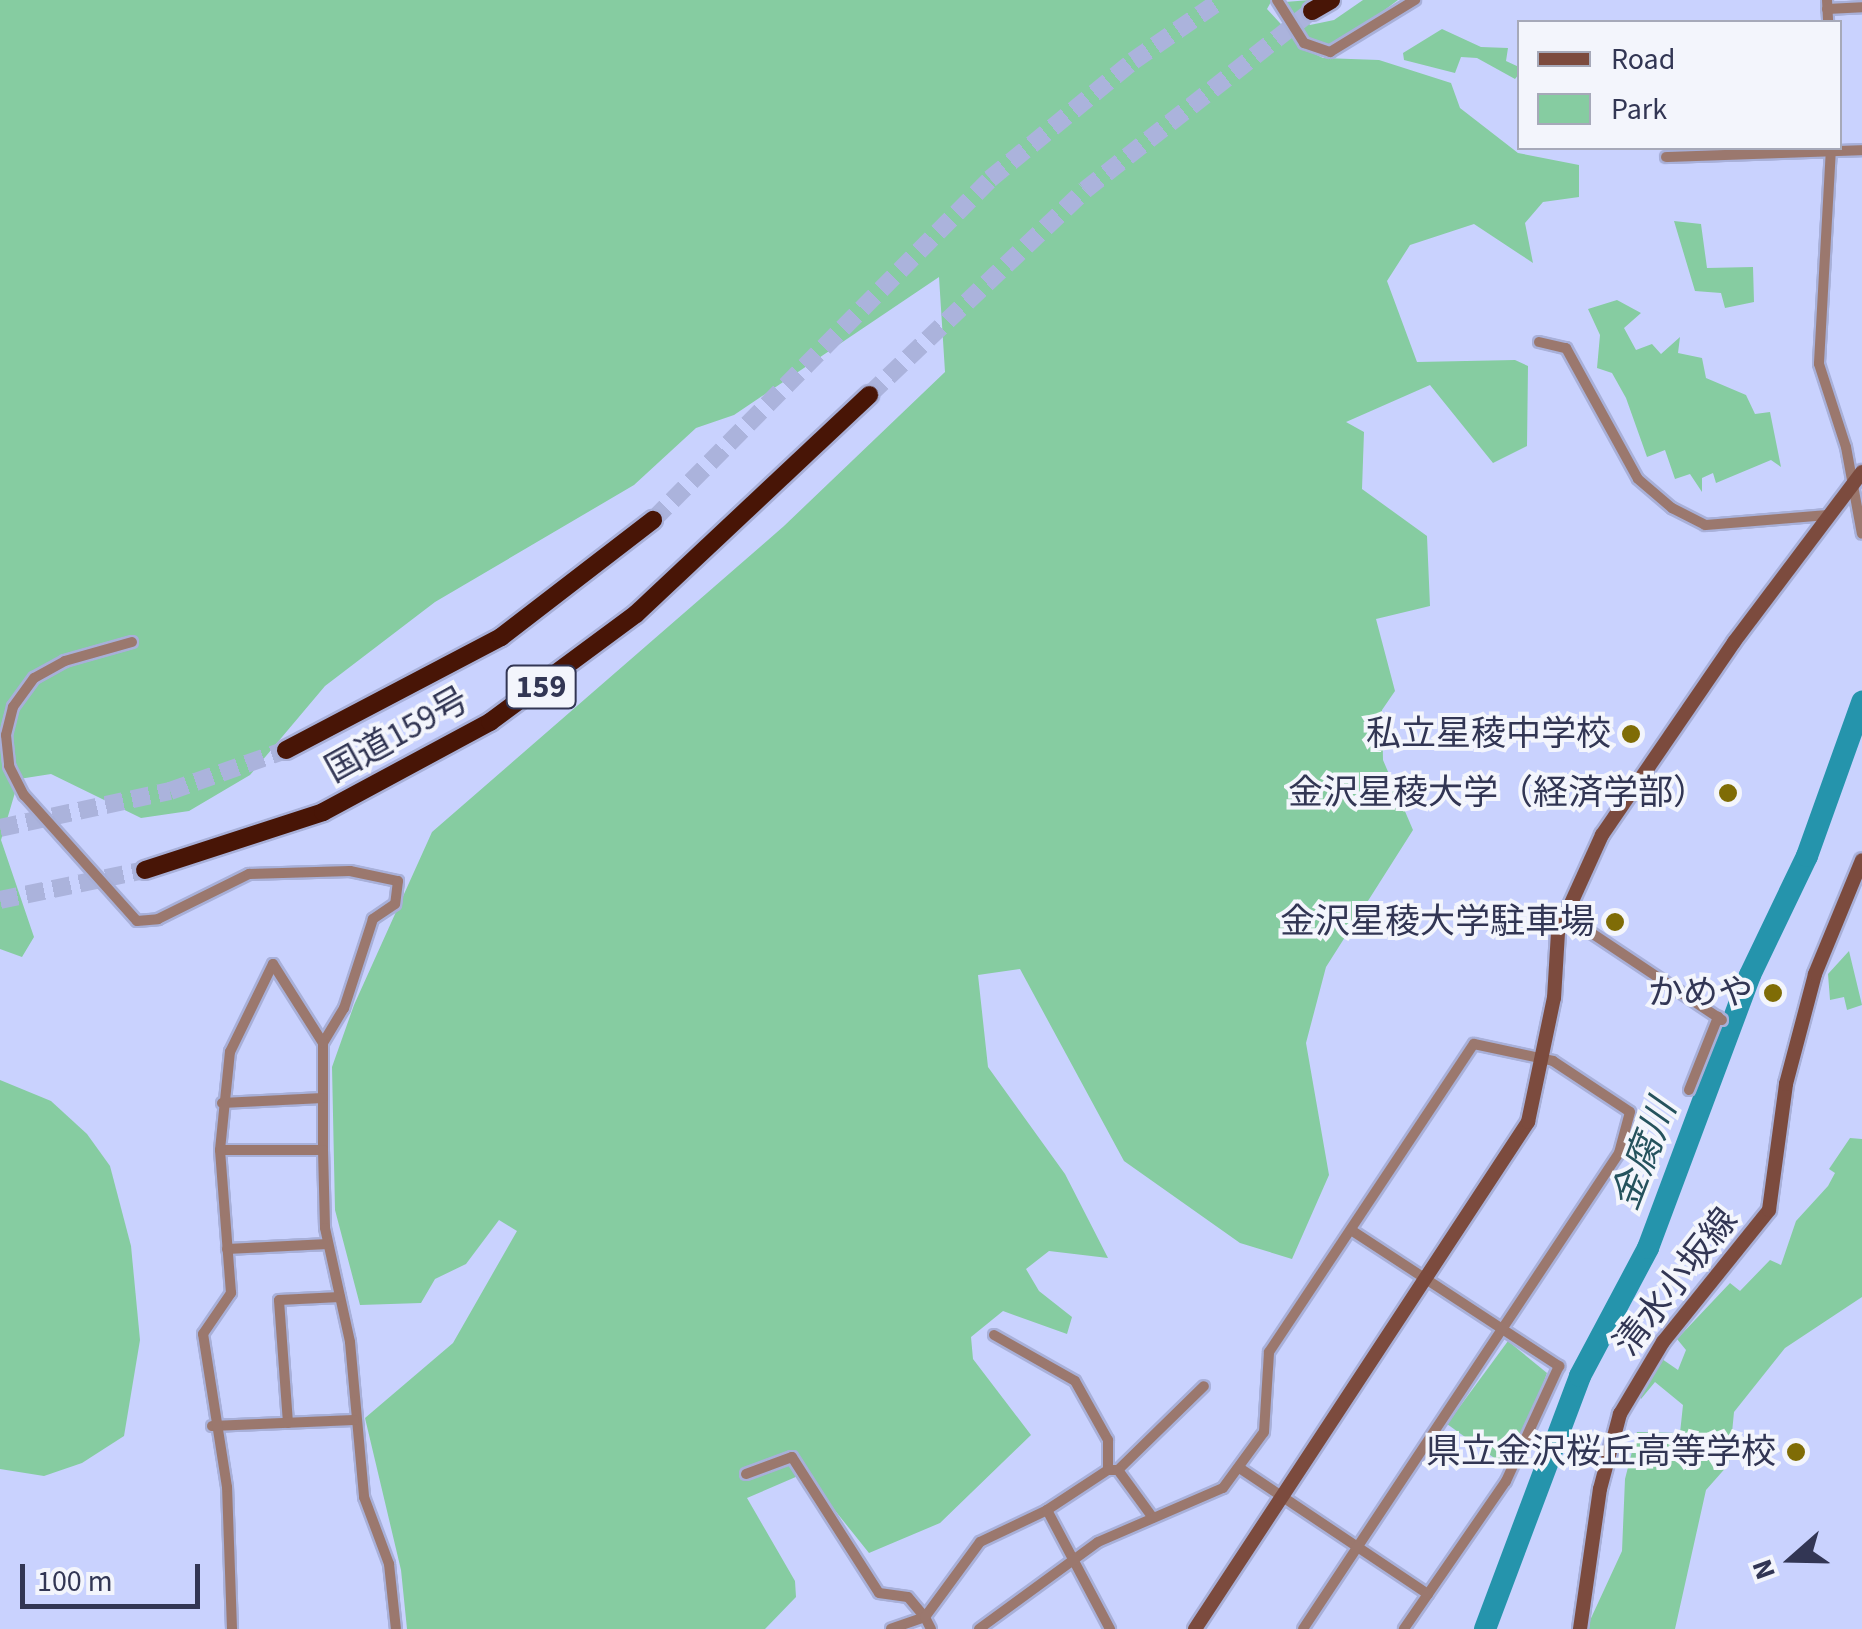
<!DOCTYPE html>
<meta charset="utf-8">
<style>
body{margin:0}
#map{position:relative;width:1862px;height:1629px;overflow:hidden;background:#c9d2fe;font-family:"Source Sans 3","Noto Sans JP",sans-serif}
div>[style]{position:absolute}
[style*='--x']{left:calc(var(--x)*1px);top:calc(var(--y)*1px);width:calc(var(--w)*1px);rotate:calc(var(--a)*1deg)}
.green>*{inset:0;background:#86cca1}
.river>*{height:22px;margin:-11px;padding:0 11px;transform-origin:11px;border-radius:11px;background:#2594ac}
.highway-tunnel>*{height:18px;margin-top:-9px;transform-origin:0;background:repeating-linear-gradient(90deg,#abb3dc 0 18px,transparent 0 27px)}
.roads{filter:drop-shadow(2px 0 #a8b0d9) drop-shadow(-2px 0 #a8b0d9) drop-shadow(0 2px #a8b0d9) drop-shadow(0 -2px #a8b0d9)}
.street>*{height:10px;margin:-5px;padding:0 5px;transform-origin:5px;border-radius:5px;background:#9b786e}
.secondary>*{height:14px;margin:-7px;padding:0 7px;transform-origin:7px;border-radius:7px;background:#7c4b3e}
.highway>*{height:18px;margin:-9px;padding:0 9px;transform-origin:9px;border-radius:9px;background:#481506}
.dots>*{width:28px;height:28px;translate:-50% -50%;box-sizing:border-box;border:5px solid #f3f5fc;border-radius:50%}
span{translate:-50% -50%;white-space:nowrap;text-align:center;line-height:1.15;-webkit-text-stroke:8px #f3f5fc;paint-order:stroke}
.shield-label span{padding:2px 8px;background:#f3f5fc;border:2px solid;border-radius:8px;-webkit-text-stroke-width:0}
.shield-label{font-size:32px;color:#323654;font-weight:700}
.poi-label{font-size:35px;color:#323654}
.right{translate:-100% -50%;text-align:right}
.street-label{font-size:35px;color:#323654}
.water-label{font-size:38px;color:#25525d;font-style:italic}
.legend{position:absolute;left:1517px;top:20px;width:325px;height:130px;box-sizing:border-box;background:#f3f5fc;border:2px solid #a6a9b9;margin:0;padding:12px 18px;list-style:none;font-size:30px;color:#323654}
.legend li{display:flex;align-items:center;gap:20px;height:50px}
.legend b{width:50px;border:2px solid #a6a9b9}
.north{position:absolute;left:1742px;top:1509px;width:100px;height:100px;-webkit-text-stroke:8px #f3f5fc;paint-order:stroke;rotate:250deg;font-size:28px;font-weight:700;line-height:40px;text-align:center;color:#323654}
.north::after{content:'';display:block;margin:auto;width:35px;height:45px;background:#323654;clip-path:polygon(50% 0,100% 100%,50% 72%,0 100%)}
.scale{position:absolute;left:20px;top:1564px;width:180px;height:45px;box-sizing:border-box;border:5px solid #323654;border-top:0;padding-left:12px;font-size:30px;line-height:35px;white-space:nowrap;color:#323654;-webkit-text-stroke:8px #f3f5fc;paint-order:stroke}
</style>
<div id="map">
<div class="green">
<i style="clip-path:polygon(0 0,1272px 0,1267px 9px,1303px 48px,1323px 58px,1379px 60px,1451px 83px,1460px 108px,1518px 153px,1579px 165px,1579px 197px,1543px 202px,1525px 223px,1533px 263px,1474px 224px,1410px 245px,1387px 281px,1417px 362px,1515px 360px,1528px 366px,1527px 446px,1493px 463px,1430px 385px,1346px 422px,1364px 432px,1362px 489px,1427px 536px,1430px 606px,1376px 619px,1395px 691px,1382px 710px,1383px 760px,1413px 830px,1326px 967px,1306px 1043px,1329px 1175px,1292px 1259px,1240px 1243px,1124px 1161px,1020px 969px,978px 975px,988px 1067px,1065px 1174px,1108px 1258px,1049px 1251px,1026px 1269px,1039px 1291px,1072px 1317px,1067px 1334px,1003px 1311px,971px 1337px,973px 1359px,1031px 1435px,940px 1523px,869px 1553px,805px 1473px,747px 1498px,795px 1581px,796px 1597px,765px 1629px,407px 1629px,401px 1570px,365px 1418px,453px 1343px,517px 1231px,499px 1220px,466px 1264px,435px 1279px,421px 1303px,360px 1305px,335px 1210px,332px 1067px,354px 1005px,432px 832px,784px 526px,945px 372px,939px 277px,734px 415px,696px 428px,634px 485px,435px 602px,325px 686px,250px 775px,189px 811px,141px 818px,51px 774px,19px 779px,1px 840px,34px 937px,22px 957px,0 949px)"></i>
<i style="clip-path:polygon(1310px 0,1302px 14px,1310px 25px,1334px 20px,1363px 0,1398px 0,1334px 48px,1310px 41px,1285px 2px)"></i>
<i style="clip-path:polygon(1442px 29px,1481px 47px,1508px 48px,1506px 61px,1519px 67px,1519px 74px,1515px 79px,1477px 58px,1461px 57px,1455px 73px,1404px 60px,1403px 53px)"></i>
<i style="clip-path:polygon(1674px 221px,1701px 224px,1707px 268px,1753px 267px,1754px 302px,1725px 308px,1721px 293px,1695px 291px)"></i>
<i style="clip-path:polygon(1617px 300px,1641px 313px,1624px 328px,1636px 350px,1652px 344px,1661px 354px,1680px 337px,1678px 353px,1702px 358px,1706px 378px,1746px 395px,1755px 414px,1770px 412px,1781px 467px,1771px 460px,1716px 483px,1713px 473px,1702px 478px,1702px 492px,1690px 474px,1675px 479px,1665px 450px,1647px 457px,1626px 398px,1612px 373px,1597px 368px,1600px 335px,1588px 309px)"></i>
<i style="clip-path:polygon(1849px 951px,1862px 1005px,1847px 1010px,1844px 997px,1830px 1000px,1828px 974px)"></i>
<i style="clip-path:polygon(0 1080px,51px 1101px,87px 1134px,110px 1166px,131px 1246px,140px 1340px,124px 1436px,82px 1463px,44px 1476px,0 1469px)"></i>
<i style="clip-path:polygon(1850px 1138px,1862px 1139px,1862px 1297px,1785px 1348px,1734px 1412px,1729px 1464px,1706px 1490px,1675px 1629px,1586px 1629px,1622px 1551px,1625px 1479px,1637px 1432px,1680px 1433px,1683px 1405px,1655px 1382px,1641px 1399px,1640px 1393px,1662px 1359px,1678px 1370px,1686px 1350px,1677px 1339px,1730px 1283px,1740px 1291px,1770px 1260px,1781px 1265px,1796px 1221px,1828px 1186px,1835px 1173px,1829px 1169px)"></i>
<i style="clip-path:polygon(1508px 1341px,1547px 1373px,1523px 1440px,1504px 1465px,1447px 1424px)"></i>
</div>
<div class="river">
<i style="--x:1485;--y:1629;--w:270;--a:-69.4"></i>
<i style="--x:1580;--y:1376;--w:145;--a:-62"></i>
<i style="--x:1648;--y:1248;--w:291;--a:-69.5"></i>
<i style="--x:1750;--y:975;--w:132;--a:-64.4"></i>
<i style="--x:1807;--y:856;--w:164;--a:-70.3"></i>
</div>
<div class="highway-tunnel">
<i style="--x:869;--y:395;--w:298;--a:-43.5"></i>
<i style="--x:1085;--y:190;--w:289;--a:-38.3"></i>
<i style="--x:653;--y:520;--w:479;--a:-45.3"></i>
<i style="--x:990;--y:179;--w:185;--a:-39.5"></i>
<i style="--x:1133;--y:61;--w:107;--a:-34.7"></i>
<i style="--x:0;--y:828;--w:174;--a:-12.3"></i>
<i style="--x:170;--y:791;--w:123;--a:-19.5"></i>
<i style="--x:0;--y:900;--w:148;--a:-11.7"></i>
</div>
<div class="roads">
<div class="street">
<i style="--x:1277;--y:0;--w:51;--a:57.9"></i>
<i style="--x:1304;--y:43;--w:28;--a:19"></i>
<i style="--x:1330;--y:52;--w:100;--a:-31.5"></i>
<i style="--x:1827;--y:0;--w:22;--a:87"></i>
<i style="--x:1827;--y:9;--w:35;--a:-3"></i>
<i style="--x:1831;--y:148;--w:216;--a:93.2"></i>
<i style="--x:1819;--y:364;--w:87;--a:72"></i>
<i style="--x:1846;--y:447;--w:88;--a:79.6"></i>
<i style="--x:1666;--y:157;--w:196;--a:-2"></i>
<i style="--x:1539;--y:342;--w:28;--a:13"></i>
<i style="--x:1566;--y:348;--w:149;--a:61.2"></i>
<i style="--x:1638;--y:479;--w:45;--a:40.5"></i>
<i style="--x:1672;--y:508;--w:37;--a:27"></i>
<i style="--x:1705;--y:525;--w:121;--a:-4.7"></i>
<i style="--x:132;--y:642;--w:70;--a:164.2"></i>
<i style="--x:65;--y:661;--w:35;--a:151"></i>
<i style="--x:34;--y:678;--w:36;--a:126"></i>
<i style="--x:13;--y:707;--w:29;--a:104"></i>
<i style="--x:6;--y:735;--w:31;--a:84"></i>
<i style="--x:9;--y:766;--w:33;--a:63"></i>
<i style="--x:24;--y:795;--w:169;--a:48.1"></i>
<i style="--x:137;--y:921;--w:21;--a:-5"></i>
<i style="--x:158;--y:919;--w:102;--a:-26.3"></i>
<i style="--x:249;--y:874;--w:101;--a:-1.7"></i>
<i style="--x:350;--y:871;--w:49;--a:11.8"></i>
<i style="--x:398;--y:881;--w:23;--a:97"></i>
<i style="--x:395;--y:904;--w:27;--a:146"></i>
<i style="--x:373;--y:919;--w:94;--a:108"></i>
<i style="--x:344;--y:1008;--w:41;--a:121"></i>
<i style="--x:323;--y:1043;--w:107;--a:90"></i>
<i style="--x:1563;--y:914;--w:191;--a:33.7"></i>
<i style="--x:1689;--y:1090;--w:79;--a:-68.3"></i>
<i style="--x:222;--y:1103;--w:101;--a:-2.8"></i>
<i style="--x:220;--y:1150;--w:103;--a:0"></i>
<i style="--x:323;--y:1150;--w:78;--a:88.5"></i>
<i style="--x:325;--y:1228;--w:117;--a:77.6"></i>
<i style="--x:350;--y:1342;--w:156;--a:84.8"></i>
<i style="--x:364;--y:1497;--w:72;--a:69.5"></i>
<i style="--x:389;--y:1564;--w:65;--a:83.9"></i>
<i style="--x:1351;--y:1230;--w:249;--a:33.2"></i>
<i style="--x:1559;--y:1366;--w:127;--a:114.7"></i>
<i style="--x:1506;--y:1481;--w:180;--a:124.6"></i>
<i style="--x:227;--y:1249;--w:101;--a:-2.8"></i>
<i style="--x:994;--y:1335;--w:93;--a:29.6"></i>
<i style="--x:1075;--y:1381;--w:68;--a:60.8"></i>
<i style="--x:1108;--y:1440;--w:30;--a:90"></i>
<i style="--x:288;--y:1423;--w:123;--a:-94.2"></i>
<i style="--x:279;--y:1300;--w:61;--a:-2.8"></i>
<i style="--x:212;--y:1426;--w:142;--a:-2.4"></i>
<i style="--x:1241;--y:1469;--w:225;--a:33.8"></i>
<i style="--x:1118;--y:1470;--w:120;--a:-44.3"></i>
<i style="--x:746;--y:1474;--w:49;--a:-20.3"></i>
<i style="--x:792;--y:1457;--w:161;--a:57.4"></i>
<i style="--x:879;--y:1593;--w:29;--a:8"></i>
<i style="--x:908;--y:1597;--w:26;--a:50"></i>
<i style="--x:925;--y:1617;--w:36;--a:161"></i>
<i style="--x:1047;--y:1510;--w:73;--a:-33.3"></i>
<i style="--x:1108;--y:1470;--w:10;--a:0"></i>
<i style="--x:1118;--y:1470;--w:59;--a:53.9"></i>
<i style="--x:232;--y:1629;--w:142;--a:-92"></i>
<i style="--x:227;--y:1487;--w:155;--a:-98.9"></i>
<i style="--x:203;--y:1334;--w:50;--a:-55.7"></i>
<i style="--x:231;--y:1293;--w:143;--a:-94.4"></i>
<i style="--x:220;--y:1150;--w:99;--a:-84.2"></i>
<i style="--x:230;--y:1052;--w:98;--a:-64"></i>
<i style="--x:273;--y:964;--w:93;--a:57.7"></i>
<i style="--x:931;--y:1629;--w:13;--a:-117"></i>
<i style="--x:925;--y:1617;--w:93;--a:-53.7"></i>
<i style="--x:980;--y:1542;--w:74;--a:-25.5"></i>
<i style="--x:1047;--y:1510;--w:135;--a:62.1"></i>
<i style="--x:979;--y:1629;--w:147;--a:-36.2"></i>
<i style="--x:1098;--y:1542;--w:136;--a:-23.4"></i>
<i style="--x:1223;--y:1488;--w:69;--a:-53.8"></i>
<i style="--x:1264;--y:1432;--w:80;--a:-86.4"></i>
<i style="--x:1269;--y:1352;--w:370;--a:-56.4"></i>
<i style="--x:1474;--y:1044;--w:81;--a:12.1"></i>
<i style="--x:1553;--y:1061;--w:92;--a:33.5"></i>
<i style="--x:1630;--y:1112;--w:42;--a:105"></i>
<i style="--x:1619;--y:1153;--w:571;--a:123.58"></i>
</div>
<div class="secondary">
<i style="--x:1195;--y:1629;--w:607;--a:-56.7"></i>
<i style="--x:1528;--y:1122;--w:127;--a:-78.2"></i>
<i style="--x:1554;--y:998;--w:66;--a:-86.5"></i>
<i style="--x:1558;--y:932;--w:107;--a:-65.6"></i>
<i style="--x:1602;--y:835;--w:234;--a:-55.6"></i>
<i style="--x:1734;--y:642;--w:213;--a:-53"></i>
<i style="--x:1580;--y:1629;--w:141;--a:-81.9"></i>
<i style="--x:1600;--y:1489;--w:78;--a:-75.1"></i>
<i style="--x:1620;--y:1414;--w:84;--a:-59.2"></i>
<i style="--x:1663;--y:1342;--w:169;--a:-51.2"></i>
<i style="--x:1769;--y:1210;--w:127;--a:-82.3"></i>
<i style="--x:1786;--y:1084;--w:114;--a:-75.2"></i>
<i style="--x:1815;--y:974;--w:123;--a:-67.6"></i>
</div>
<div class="highway">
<i style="--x:1312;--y:11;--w:22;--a:-30"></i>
<i style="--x:286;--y:750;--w:243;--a:-27.7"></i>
<i style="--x:501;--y:637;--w:192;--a:-37.6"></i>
<i style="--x:145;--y:870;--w:187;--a:-18"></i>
<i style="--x:323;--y:812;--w:190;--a:-28.3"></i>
<i style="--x:490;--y:722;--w:182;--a:-36.5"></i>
<i style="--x:636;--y:614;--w:320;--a:-43.2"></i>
</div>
</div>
<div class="dots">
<i style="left:1631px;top:734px;background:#7f6c06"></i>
<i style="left:1728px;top:793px;background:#7f6c06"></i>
<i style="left:1615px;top:922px;background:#7f6c06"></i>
<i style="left:1773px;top:993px;background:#7f6c06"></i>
<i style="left:1796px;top:1452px;background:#7f6c06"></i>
</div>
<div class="shield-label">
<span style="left:541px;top:687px">159</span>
</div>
<div class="poi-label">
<span class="right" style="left:1611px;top:734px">私立星稜中学校</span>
<span class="right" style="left:1708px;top:793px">金沢星稜大学（経済学部）</span>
<span class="right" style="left:1595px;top:922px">金沢星稜大学駐車場</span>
<span class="right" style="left:1753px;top:993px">かめや</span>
<span class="right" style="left:1776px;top:1452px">県立金沢桜丘高等学校</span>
</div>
<div class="street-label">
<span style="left:397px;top:735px;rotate:-29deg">国道159号</span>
<span style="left:1676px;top:1282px;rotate:-52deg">清水小坂線</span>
</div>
<div class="water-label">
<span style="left:1645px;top:1155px;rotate:-69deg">金腐川</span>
</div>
<ul class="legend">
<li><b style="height:12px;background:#7c4b3e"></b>Road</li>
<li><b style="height:28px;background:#86cca1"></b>Park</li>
</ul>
<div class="north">N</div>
<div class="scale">100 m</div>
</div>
